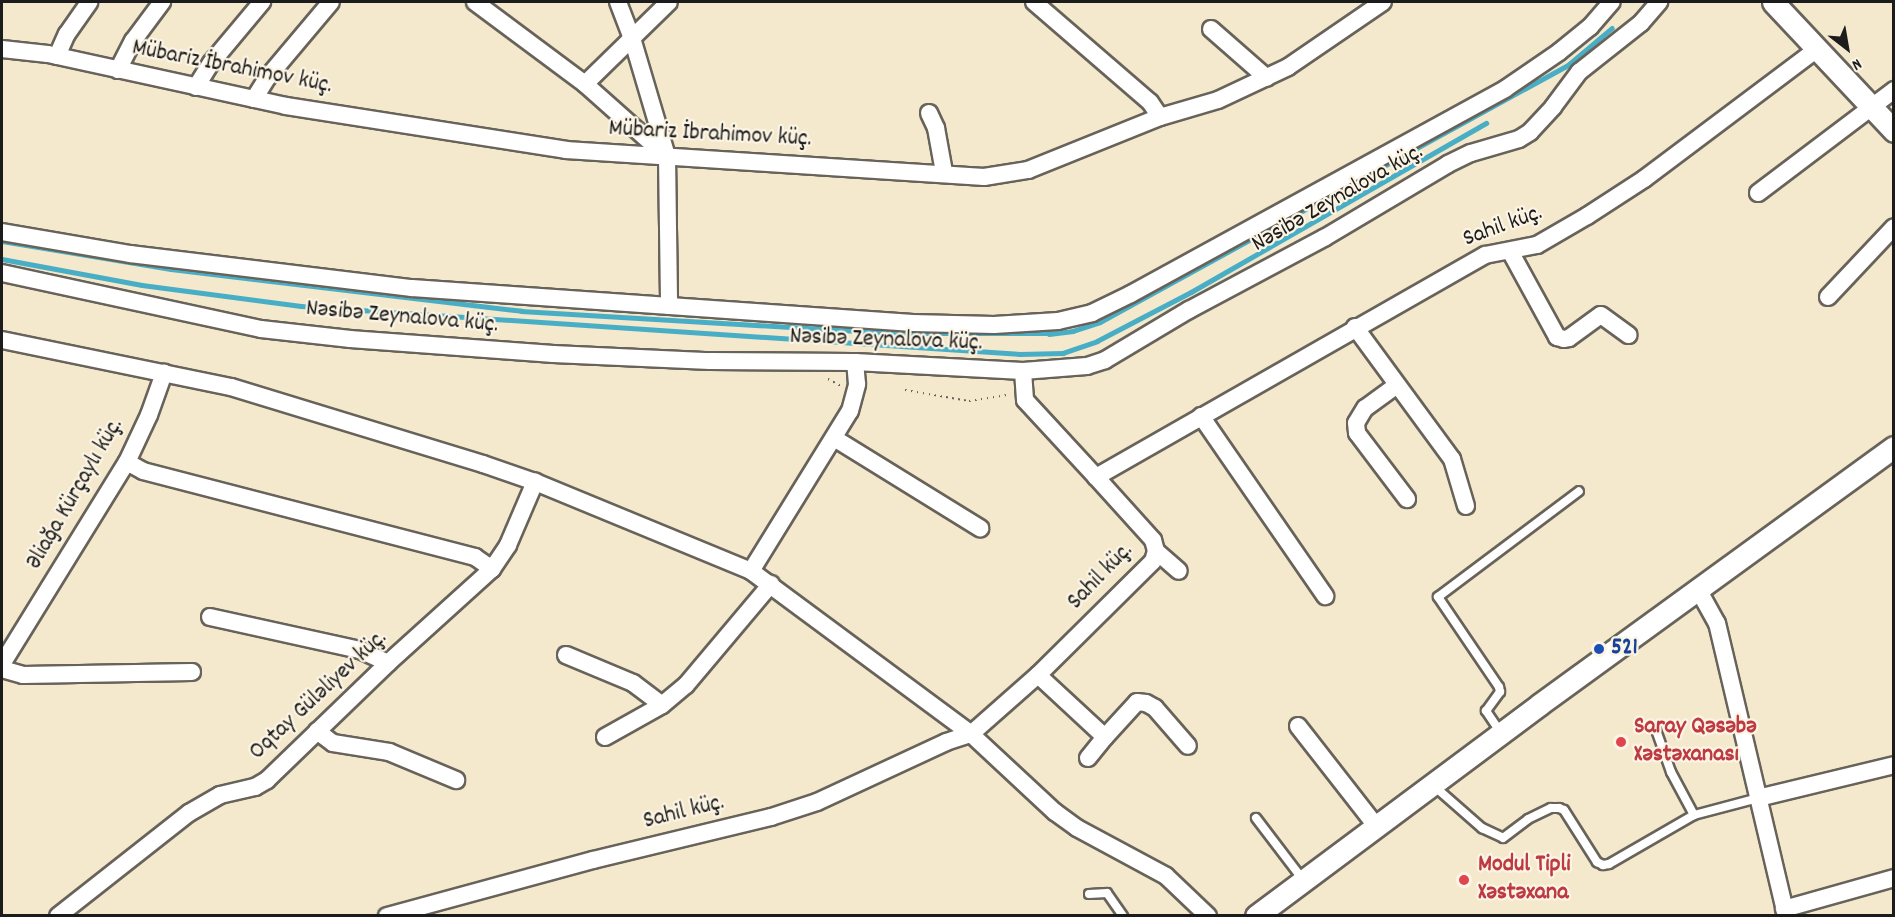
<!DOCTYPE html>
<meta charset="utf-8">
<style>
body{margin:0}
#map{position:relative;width:1895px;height:917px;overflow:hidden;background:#f4e8cd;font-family:Dekko,sans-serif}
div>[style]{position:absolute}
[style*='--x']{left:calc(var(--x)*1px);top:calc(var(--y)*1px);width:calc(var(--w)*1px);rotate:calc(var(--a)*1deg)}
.stream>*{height:4.5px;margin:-2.25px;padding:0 2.25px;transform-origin:2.25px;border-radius:2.25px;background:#47aec6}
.path>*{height:2px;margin-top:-1px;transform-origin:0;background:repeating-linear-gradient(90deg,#68635a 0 1.5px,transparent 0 6px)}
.roads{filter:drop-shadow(2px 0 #68635a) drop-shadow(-2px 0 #68635a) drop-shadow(0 2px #68635a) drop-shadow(0 -2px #68635a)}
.service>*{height:8px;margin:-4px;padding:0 4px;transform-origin:4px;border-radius:4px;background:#fff}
.minor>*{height:16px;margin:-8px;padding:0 8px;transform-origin:8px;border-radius:8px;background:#fff}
.tertiary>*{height:21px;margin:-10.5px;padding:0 10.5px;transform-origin:10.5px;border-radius:10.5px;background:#fff}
.dots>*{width:16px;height:16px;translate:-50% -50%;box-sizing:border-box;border:3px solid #fcf5e5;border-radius:50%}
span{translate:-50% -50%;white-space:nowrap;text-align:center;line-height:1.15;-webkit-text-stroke:4.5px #fcf5e5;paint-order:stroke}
.street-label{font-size:24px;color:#1c1c1c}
.transit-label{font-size:24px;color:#164399;font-weight:700}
.left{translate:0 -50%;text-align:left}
.health-label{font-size:24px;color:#be3a42;font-weight:700}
.frame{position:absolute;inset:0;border:3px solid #1c1c1c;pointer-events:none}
.north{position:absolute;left:1817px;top:18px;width:60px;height:60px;-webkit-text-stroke:4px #fcf5e5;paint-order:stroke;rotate:149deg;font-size:16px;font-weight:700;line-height:24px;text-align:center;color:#1c1c1c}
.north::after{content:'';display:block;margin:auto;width:21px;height:27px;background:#1c1c1c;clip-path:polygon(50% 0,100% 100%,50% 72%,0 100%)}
</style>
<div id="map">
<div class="stream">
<i style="--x:2;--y:241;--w:171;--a:9.4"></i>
<i style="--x:171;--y:269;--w:353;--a:6.8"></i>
<i style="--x:521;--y:311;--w:383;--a:3.4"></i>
<i style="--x:903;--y:334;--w:146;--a:0"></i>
<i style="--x:1049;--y:334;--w:24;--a:-7"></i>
<i style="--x:1073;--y:331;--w:28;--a:-18"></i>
<i style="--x:1100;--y:322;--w:534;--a:-28.77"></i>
<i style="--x:1568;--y:65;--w:57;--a:-40.1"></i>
<i style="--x:2;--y:259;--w:142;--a:10.5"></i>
<i style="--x:142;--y:285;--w:160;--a:7.5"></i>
<i style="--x:301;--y:306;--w:721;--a:3.82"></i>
<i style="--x:1020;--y:354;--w:43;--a:-1.3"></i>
<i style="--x:1063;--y:353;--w:36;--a:-19"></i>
<i style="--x:1097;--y:341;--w:106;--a:-27.5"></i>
<i style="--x:1191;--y:292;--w:340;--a:-29.8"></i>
</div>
<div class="path">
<i style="--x:828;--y:379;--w:15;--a:28"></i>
<i style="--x:905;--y:390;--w:65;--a:9.8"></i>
<i style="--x:969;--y:401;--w:39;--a:-9"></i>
</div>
<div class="roads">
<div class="service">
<i style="--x:1656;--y:730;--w:45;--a:70.3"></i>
<i style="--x:1671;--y:772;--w:49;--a:61.9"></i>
<i style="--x:1501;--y:733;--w:27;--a:-124"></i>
<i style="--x:1486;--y:711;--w:24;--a:-54"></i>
<i style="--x:1500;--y:692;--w:5;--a:-101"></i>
<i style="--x:1499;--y:687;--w:109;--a:-124.1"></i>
<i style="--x:1438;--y:597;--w:176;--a:-36.9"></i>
<i style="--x:1434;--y:786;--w:64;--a:41.2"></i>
<i style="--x:1482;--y:828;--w:23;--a:25"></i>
<i style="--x:1503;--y:838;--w:31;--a:-37"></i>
<i style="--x:1528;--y:819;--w:25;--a:-26"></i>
<i style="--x:1551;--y:808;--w:8;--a:0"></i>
<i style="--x:1559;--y:808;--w:5;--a:22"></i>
<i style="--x:1564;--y:810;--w:62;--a:57.6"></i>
<i style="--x:1597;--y:862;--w:7;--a:27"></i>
<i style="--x:1603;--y:865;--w:6;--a:-9"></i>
<i style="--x:1609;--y:864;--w:98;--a:-30"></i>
<i style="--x:1694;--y:815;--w:66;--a:-14.9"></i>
<i style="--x:1256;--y:818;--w:79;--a:52.7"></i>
<i style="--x:1089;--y:894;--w:18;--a:-3"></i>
<i style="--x:1107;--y:893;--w:28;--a:55"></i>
</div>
<div class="minor">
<i style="--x:475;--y:2;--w:137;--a:36.7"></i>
<i style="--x:585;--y:84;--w:108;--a:41.6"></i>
<i style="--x:618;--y:2;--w:39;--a:69"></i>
<i style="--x:632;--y:38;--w:123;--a:73.5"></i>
<i style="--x:667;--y:156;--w:150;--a:89.2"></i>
<i style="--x:1034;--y:2;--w:153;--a:40.8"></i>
<i style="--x:1150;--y:102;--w:18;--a:56"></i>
<i style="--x:1211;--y:29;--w:74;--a:41.2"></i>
<i style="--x:2;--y:49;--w:46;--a:6.2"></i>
<i style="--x:48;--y:54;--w:244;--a:12.3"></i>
<i style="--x:286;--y:106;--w:283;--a:8.9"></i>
<i style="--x:566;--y:150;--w:419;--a:3.7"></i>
<i style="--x:984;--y:177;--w:45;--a:-9"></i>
<i style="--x:1028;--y:170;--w:142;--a:-21.9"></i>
<i style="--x:1160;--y:117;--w:60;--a:-16.3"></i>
<i style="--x:1218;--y:100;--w:77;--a:-25.2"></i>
<i style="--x:1288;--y:67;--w:115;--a:-34.4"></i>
<i style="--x:57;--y:56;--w:24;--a:-66"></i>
<i style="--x:67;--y:34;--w:39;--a:-55"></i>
<i style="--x:118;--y:70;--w:33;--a:-63"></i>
<i style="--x:133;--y:41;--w:49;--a:-53.4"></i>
<i style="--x:585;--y:84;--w:117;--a:-44.3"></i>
<i style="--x:196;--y:87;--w:28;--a:-58"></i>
<i style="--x:211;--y:63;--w:80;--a:-50.1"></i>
<i style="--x:254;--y:99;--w:25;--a:-58"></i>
<i style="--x:267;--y:78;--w:99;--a:-49.9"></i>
<i style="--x:929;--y:113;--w:17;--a:65"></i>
<i style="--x:936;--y:128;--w:45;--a:79.7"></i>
<i style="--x:1758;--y:193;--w:171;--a:-37.1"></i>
<i style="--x:2;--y:232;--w:130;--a:9.8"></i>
<i style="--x:130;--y:254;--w:284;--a:6.9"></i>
<i style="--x:412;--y:288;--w:502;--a:4"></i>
<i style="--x:913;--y:323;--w:81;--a:1.4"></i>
<i style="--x:994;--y:325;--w:64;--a:-3.6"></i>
<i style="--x:1058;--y:321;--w:35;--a:-13"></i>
<i style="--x:1092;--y:313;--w:43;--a:-26"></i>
<i style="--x:1131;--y:294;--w:426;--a:-28.7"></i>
<i style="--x:1505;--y:89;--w:65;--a:-34.4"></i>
<i style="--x:1559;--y:52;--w:40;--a:-39"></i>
<i style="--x:1590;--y:27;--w:33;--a:-49"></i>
<i style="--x:1510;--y:251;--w:98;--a:61.3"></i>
<i style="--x:1557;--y:337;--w:7;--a:16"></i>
<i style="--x:1564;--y:339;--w:5;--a:-11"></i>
<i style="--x:1569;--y:338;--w:39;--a:-36"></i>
<i style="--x:1601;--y:315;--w:34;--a:36"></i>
<i style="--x:2;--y:273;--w:265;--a:12.2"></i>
<i style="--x:261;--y:329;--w:90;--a:6.4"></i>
<i style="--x:350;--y:339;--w:204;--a:4.2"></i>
<i style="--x:553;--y:354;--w:157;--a:2.6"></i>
<i style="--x:710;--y:361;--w:145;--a:0.4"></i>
<i style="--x:855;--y:362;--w:168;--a:3.1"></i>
<i style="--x:1023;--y:371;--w:64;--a:-4.5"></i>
<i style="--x:1087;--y:366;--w:19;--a:-18"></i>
<i style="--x:1105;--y:360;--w:98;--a:-30.8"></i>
<i style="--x:1189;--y:310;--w:153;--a:-28.1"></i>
<i style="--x:1324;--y:238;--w:144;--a:-30.8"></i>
<i style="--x:1448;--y:164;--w:25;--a:-26"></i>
<i style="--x:1471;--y:153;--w:50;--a:-16.3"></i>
<i style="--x:1519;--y:139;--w:13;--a:-32"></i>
<i style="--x:1530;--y:132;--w:34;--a:-47"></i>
<i style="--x:1553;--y:107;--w:44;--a:-53.4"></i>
<i style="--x:1579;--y:72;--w:79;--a:-38.3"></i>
<i style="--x:1641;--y:23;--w:28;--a:-49"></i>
<i style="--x:1828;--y:297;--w:96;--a:-46.7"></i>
<i style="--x:1355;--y:327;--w:164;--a:53.7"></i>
<i style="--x:1452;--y:459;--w:49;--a:73.4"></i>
<i style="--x:2;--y:340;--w:234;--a:11.6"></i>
<i style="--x:231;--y:387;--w:264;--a:17"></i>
<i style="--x:483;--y:464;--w:55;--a:19.1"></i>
<i style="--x:535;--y:482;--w:234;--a:22.4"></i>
<i style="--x:751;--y:571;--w:274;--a:36.5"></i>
<i style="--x:971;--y:734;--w:115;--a:42.9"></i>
<i style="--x:1055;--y:812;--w:27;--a:36"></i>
<i style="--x:1077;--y:828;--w:101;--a:28.3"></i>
<i style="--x:1166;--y:876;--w:58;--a:43.6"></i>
<i style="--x:1023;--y:371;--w:29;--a:86"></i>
<i style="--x:1025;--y:400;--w:105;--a:47.3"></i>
<i style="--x:1397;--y:385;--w:39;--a:144"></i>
<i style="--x:1365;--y:408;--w:17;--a:121"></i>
<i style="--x:1356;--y:423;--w:10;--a:84"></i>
<i style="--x:1357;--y:433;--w:83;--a:52.9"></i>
<i style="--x:1201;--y:416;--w:219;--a:55.4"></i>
<i style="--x:834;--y:438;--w:172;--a:31.7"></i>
<i style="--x:127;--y:462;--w:18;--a:29"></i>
<i style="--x:143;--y:471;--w:343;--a:14.5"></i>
<i style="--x:475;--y:557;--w:21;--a:35"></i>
<i style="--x:1156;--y:551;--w:30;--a:41"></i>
<i style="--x:751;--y:571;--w:188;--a:-58.3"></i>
<i style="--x:850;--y:411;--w:28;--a:-75"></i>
<i style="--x:857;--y:384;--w:22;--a:-95"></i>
<i style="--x:1699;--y:591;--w:37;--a:61"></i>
<i style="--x:1717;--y:623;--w:301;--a:76.7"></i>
<i style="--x:210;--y:617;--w:154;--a:12.4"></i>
<i style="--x:360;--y:650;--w:31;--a:25"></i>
<i style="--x:566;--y:655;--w:73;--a:22.7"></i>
<i style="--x:633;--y:683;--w:36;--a:37"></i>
<i style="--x:2;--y:664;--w:238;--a:-58.3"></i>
<i style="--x:127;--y:462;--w:52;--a:-64.9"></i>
<i style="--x:149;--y:415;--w:45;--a:-70.3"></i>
<i style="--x:2;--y:669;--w:22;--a:16"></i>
<i style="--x:23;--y:675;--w:169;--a:-1"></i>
<i style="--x:1038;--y:675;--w:91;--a:42.8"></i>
<i style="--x:1105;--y:737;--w:47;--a:-47.6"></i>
<i style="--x:1137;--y:702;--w:9;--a:6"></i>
<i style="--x:1146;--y:703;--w:10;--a:29"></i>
<i style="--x:1155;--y:708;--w:50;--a:49"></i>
<i style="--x:1298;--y:726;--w:128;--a:52"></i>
<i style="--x:317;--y:731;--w:20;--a:37"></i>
<i style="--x:333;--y:743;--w:57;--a:9.1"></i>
<i style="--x:389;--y:752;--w:73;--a:22.7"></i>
<i style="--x:605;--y:737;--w:65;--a:-29.3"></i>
<i style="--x:662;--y:705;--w:31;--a:-40"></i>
<i style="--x:686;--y:685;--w:132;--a:-49.9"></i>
<i style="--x:1088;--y:758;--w:27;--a:-51"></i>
<i style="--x:1758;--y:798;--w:140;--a:-13.6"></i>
<i style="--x:1784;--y:909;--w:114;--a:-15.7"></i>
<i style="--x:58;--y:916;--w:167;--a:-38.2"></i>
<i style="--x:189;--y:813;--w:36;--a:-30"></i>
<i style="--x:220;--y:795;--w:36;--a:-13"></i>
<i style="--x:255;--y:787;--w:14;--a:-30"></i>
<i style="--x:267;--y:780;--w:168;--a:-44"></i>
<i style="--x:388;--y:663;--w:140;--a:-42.1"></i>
<i style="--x:492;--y:569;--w:29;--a:-56"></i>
<i style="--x:508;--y:545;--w:69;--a:-66.8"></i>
<i style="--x:387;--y:916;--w:213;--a:-15.2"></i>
<i style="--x:593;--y:860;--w:183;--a:-13.6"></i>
<i style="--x:771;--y:817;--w:48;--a:-18.1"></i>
<i style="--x:817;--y:802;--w:142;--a:-24.9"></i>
<i style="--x:946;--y:742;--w:26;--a:-18"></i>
<i style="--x:971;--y:734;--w:89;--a:-41.4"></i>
<i style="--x:1038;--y:675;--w:162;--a:-44.7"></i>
<i style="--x:1153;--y:561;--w:10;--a:-73"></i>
<i style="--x:1156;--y:551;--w:11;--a:-105"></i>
<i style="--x:1153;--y:540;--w:85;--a:-132.1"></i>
<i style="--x:1096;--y:477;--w:448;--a:-29.7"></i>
<i style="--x:1485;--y:255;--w:53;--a:-10.9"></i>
<i style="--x:1537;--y:245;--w:58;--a:-30.1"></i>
<i style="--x:1587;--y:216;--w:68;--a:-33"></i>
<i style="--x:1644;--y:179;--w:215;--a:-36.9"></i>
</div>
<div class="tertiary">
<i style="--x:1773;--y:2;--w:177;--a:46.8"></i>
<i style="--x:1256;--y:916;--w:354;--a:-36.7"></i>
<i style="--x:1540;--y:704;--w:437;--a:-36"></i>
</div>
</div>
<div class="dots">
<i style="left:1599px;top:649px;background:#1a4fb4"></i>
<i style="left:1621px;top:742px;background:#e0444e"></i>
<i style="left:1464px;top:880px;background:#e0444e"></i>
</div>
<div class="street-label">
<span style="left:232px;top:68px;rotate:11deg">Mübariz İbrahimov küç.</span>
<span style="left:710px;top:135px;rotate:3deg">Mübariz İbrahimov küç.</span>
<span style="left:1338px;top:199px;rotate:-30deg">Nəsibə Zeynalova küç.</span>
<span style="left:1503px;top:227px;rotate:-20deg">Sahil küç.</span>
<span style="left:402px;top:318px;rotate:5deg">Nəsibə Zeynalova küç.</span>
<span style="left:886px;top:341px;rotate:2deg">Nəsibə Zeynalova küç.</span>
<span style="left:76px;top:494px;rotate:-60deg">Əliağa Kürçaylı küç.</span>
<span style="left:1101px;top:577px;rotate:-46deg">Sahil küç.</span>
<span style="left:319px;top:696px;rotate:-43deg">Oqtay Güləliyev küç.</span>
<span style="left:684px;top:813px;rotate:-14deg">Sahil küç.</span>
</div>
<div class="transit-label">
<span class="left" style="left:1611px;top:649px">521</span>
</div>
<div class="health-label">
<span class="left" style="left:1634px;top:742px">Saray Qəsəbə<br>Xəstəxanası</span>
<span class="left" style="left:1478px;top:880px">Modul Tipli<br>Xəstəxana</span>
</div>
<div class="frame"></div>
<div class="north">N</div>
</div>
